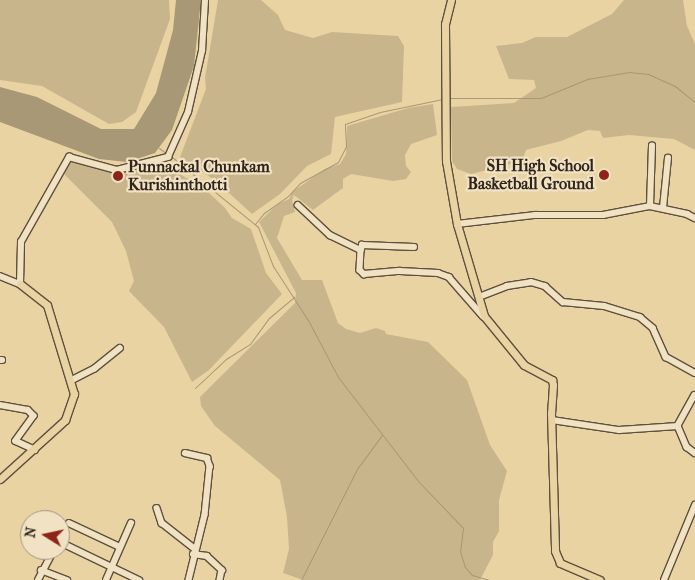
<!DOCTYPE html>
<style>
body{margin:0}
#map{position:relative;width:695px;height:580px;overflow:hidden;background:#e9d3a3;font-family:"IM FELL French Canon",serif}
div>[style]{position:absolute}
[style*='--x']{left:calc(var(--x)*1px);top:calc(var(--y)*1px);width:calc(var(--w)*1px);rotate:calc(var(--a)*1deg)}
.green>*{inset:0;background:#c9b58c}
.water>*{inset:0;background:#a99875}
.stream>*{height:1px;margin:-0.5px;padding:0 0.5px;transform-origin:0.5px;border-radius:0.5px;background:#a99875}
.roads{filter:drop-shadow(1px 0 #5d503d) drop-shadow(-1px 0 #5d503d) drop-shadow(0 1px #5d503d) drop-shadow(0 -1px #5d503d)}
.minor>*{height:5.5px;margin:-2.75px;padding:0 2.75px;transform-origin:2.75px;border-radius:2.75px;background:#f1e2c3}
.major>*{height:7px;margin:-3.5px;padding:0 3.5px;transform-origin:3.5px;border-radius:3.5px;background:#e9d3a3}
.dots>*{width:14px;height:14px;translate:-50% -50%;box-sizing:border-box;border:2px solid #f1e2c3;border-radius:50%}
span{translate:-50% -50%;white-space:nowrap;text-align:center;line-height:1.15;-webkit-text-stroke:4.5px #f1e2c3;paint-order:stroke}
.poi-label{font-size:16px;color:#2e241b;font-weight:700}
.right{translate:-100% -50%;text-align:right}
.left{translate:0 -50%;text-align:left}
.north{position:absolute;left:20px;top:510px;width:50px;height:50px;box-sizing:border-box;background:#f1e2c3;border:1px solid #a39680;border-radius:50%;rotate:280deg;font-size:14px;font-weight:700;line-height:20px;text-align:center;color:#2e241b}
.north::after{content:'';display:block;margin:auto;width:18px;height:22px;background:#8f2418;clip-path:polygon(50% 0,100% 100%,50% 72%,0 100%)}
</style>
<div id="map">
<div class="green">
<i style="clip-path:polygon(0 0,169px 0,170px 19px,136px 112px,122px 122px,109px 124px,42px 86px,0 80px)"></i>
<i style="clip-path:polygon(218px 0,261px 0,278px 15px,285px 30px,313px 38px,332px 32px,398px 36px,404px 46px,402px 102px,335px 117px,331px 154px,307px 166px,280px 194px,252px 214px,216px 181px,180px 157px,206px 89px,205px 78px)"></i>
<i style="clip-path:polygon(624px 0,683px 0,687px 26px,695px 44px,695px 150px,674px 139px,629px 135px,603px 138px,600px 131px,588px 130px,561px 141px,526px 150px,523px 158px,511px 164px,471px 174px,457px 169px,452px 161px,451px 107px,514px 103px,536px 88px,534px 80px,509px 79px,496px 46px,522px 43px,536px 37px,567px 37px,612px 14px)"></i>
<i style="clip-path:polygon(433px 104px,437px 135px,411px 144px,405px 155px,406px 166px,411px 172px,406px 179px,393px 181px,351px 174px,343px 179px,343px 188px,313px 210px,294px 195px,292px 200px,295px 212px,284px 216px,277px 238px,302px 280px,322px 280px,338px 323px,346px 329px,360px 333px,376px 328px,385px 331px,386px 334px,428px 342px,467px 380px,490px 445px,507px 471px,499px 500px,499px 531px,493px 542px,493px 555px,480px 580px,303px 580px,283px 573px,289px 549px,287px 517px,280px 480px,215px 426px,201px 406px,200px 397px,295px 303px,296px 293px,259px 222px,278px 204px,289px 199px,292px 192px,325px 169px,340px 164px,346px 154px,347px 126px,408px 108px)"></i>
<i style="clip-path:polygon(77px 158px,110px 172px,140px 169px,159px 161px,207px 191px,225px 208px,232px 218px,251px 229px,266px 273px,282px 294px,209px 370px,192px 382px,164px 327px,129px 291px,134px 281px,126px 251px,112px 222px,64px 174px,71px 159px)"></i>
</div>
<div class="water">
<i style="clip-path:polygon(176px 0,201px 0,194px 66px,172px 130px,155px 153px,127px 162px,99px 159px,0 122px,0 87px,37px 97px,101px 129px,134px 129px,156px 93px,173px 30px)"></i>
</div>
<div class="stream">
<i style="--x:449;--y:98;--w:92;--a:0"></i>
<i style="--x:541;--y:98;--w:50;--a:-22.4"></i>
<i style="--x:587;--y:79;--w:43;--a:-9.5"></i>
<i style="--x:629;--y:72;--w:19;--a:6"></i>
<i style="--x:648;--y:74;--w:30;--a:24"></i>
<i style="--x:675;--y:86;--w:26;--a:39"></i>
<i style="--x:159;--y:148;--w:9;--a:36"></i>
<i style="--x:172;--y:157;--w:111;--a:39.1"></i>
<i style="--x:258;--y:227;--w:42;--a:69"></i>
<i style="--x:273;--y:266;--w:64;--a:57.1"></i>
<i style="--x:308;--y:320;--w:64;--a:62.2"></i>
<i style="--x:338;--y:377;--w:131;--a:52.4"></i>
<i style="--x:418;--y:481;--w:65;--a:46.2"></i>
<i style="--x:463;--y:528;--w:23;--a:97"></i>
<i style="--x:460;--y:551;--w:17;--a:73"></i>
<i style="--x:465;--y:567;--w:11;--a:49"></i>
<i style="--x:472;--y:575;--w:19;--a:16"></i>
<i style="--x:255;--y:224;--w:14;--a:-51"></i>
<i style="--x:264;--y:213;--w:28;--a:-35"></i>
<i style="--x:287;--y:197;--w:19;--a:-47"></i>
<i style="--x:300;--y:183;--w:43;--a:-28.9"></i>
<i style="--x:338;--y:162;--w:18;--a:-63"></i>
<i style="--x:346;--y:146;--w:22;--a:-93"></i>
<i style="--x:345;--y:124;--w:37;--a:-19"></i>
<i style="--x:380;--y:112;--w:64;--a:-11.7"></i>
<i style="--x:195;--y:388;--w:42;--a:-43.1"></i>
<i style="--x:226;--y:359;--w:28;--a:-32"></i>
<i style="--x:250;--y:344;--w:32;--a:-54"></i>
<i style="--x:269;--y:318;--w:33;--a:-40"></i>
<i style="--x:301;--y:580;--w:124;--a:-63.2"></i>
<i style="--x:357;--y:469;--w:42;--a:-53.7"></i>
</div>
<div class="roads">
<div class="minor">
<i style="--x:298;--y:205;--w:44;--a:43.2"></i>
<i style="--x:330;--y:235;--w:34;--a:26"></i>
<i style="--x:361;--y:250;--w:20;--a:93"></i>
<i style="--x:360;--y:270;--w:6;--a:45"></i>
<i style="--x:364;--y:274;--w:36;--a:-5"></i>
<i style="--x:400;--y:271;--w:38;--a:3"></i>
<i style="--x:438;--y:273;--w:12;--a:20"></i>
<i style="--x:449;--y:277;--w:52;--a:48.9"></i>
<i style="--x:650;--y:206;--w:60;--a:-88.1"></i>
<i style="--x:663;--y:208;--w:50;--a:-84.3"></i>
<i style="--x:457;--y:224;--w:79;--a:-6.6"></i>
<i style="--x:535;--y:215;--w:68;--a:0"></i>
<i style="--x:603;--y:215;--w:48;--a:-10.8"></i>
<i style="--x:650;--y:206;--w:38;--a:12"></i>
<i style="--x:687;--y:214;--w:9;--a:27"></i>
<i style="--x:361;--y:250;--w:5;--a:-79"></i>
<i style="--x:362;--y:245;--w:52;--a:2.2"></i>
<i style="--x:0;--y:276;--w:22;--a:22"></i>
<i style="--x:20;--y:284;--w:42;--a:-88.6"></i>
<i style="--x:21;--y:242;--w:98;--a:-60.5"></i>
<i style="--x:69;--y:157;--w:50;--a:15.2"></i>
<i style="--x:117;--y:170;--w:53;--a:-14.3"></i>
<i style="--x:168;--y:157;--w:49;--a:-66"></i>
<i style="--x:188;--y:112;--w:63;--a:-77.1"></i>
<i style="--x:202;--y:51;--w:51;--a:-86.6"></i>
<i style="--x:479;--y:297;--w:30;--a:-21"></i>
<i style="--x:507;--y:286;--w:24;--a:-9"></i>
<i style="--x:531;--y:282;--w:15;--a:16"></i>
<i style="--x:545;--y:286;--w:24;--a:42"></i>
<i style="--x:563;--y:302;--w:41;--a:5.6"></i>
<i style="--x:604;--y:306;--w:38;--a:17"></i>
<i style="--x:640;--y:317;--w:17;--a:40"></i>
<i style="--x:653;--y:328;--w:32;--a:66"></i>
<i style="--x:666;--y:357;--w:33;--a:29"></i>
<i style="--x:0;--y:360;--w:2;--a:0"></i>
<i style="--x:72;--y:380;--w:25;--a:-27"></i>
<i style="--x:94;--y:369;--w:33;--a:-39"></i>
<i style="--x:695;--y:395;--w:35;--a:119"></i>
<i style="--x:678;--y:426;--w:23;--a:67"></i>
<i style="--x:687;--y:447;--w:10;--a:37"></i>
<i style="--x:0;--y:405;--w:28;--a:10"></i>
<i style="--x:28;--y:410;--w:8;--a:45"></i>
<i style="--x:34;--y:416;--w:31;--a:126"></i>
<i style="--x:16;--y:441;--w:21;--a:25"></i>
<i style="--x:552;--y:420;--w:68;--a:8.5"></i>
<i style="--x:619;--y:430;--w:59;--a:-3.9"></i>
<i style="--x:185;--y:453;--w:23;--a:13"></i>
<i style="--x:207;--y:458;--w:9;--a:69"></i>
<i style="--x:210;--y:466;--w:49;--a:95.8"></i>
<i style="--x:205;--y:515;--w:67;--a:103.8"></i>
<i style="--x:157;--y:508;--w:16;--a:72"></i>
<i style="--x:162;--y:523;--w:42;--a:38.2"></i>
<i style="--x:69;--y:523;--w:56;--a:25.2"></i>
<i style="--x:60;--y:542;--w:88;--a:25.7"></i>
<i style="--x:193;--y:554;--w:14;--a:8"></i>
<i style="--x:207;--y:556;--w:21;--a:43"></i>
<i style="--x:222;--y:570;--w:10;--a:101"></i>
<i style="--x:41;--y:570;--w:28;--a:21"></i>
<i style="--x:38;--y:580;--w:34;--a:-62"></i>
<i style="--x:106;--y:580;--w:62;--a:-66.3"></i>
<i style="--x:664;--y:580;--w:81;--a:-67.5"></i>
</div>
<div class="major">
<i style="--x:451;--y:0;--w:25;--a:104"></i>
<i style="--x:445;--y:24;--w:137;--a:89.6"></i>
<i style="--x:446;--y:161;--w:64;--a:80.1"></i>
<i style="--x:457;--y:224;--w:96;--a:73.6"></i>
<i style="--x:484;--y:316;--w:63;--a:50.8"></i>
<i style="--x:524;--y:365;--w:32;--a:28"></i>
<i style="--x:552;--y:380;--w:5;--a:79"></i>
<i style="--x:553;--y:385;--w:28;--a:94"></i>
<i style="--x:551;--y:413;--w:138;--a:88.3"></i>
<i style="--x:555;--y:551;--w:13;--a:67"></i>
<i style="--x:560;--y:563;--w:43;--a:23"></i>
<i style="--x:0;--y:479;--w:88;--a:-42.2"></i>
<i style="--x:65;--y:420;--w:28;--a:-71"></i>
<i style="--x:74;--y:394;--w:93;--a:-106.9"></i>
<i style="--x:47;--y:305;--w:34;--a:-142"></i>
</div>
</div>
<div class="dots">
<i style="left:604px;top:175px;background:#8f2418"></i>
<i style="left:118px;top:176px;background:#8f2418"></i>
</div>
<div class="poi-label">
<span class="right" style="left:594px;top:175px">SH High School<br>Basketball Ground</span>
<span class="left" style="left:128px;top:176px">Punnackal Chunkam<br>Kurishinthotti</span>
</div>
<div class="north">N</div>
</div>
